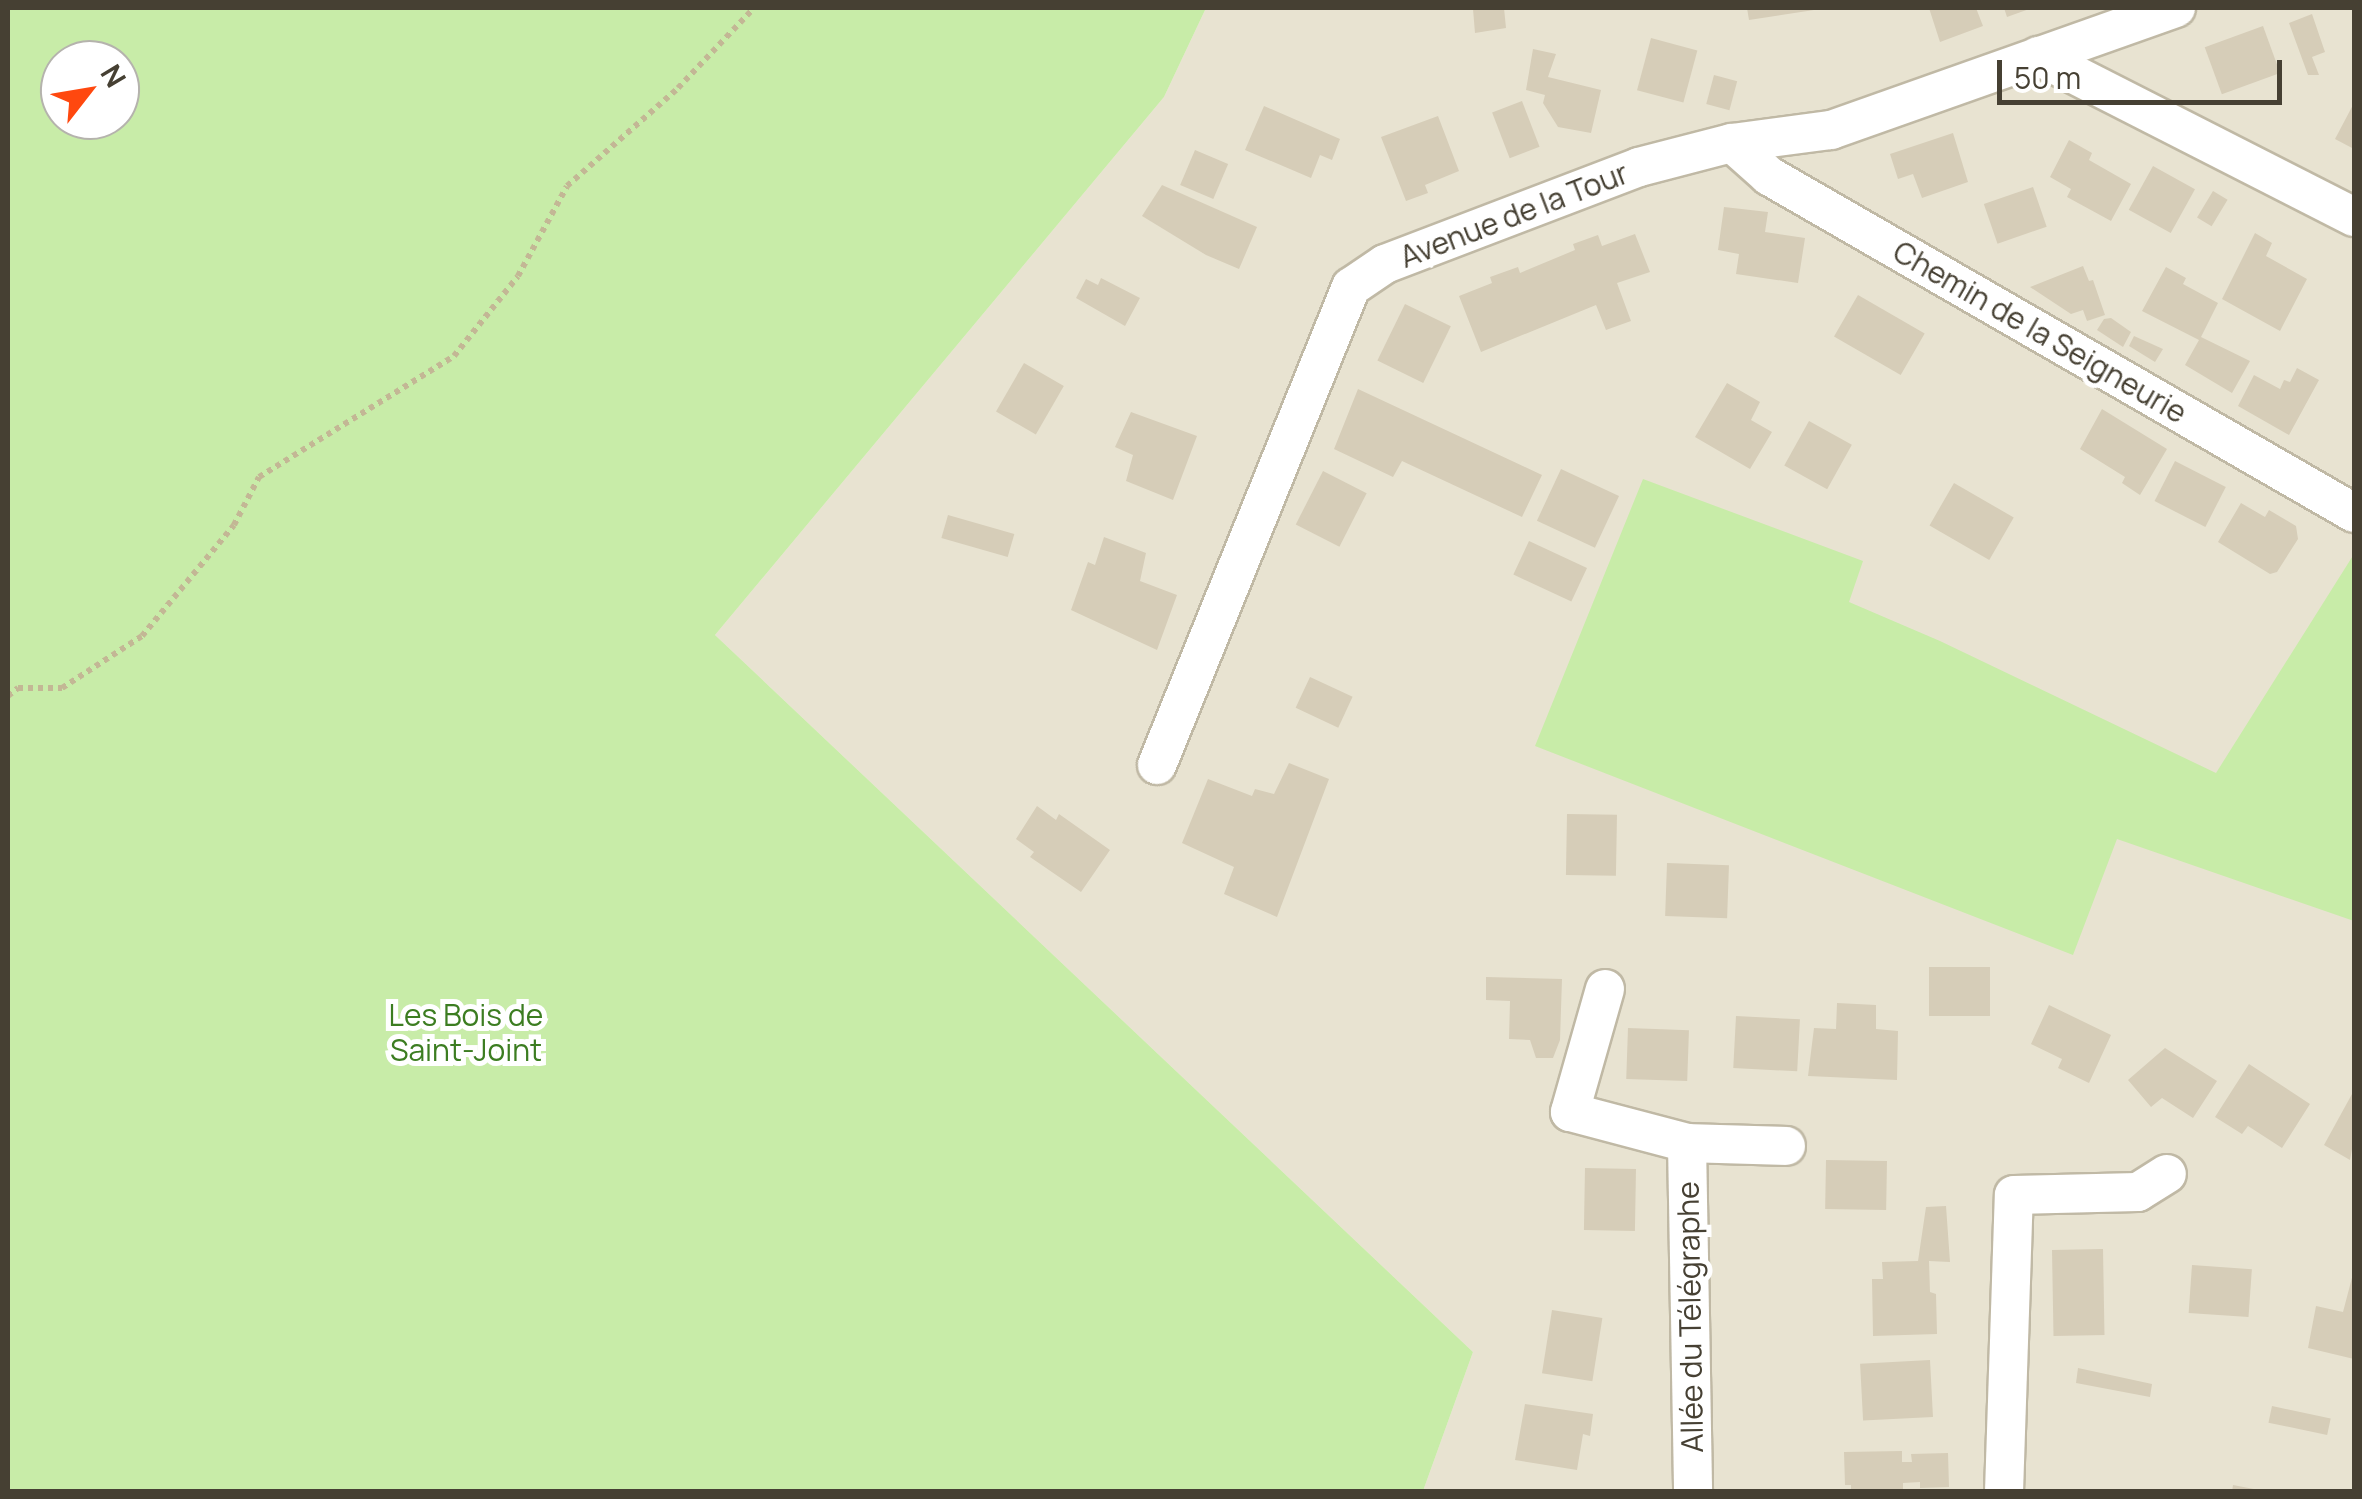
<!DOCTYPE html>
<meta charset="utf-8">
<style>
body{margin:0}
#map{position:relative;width:2362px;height:1499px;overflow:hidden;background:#f4f0e4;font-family:Manrope,sans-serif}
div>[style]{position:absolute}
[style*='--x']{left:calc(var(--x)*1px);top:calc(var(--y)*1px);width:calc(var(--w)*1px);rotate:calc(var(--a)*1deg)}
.residential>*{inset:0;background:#e8e3d1}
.green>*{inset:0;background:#c8eca8}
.building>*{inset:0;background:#d6cdb8;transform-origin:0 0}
.path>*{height:6px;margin-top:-3px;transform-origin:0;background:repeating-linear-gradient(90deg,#c3b795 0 5px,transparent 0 10px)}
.roads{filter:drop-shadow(2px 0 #c0b9a5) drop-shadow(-2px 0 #c0b9a5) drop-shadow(0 2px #c0b9a5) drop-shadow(0 -2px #c0b9a5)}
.street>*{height:38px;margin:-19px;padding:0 19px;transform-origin:19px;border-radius:19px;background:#fff}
span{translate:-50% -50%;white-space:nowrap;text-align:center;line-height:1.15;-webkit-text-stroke:10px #fff;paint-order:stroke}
.street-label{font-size:30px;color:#464033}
.park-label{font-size:30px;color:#3c7d21}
.frame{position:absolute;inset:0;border:10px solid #464033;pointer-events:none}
.north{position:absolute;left:40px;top:40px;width:100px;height:100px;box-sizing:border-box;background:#fff;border:2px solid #b5b3ad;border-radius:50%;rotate:59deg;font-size:28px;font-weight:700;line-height:40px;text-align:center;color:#464033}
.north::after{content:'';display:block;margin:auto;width:35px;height:45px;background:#ff480f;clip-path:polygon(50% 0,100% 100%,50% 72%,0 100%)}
.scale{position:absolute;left:1997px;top:60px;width:285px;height:45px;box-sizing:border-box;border:5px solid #464033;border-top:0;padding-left:12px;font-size:30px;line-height:35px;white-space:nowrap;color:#464033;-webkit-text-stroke:8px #fff;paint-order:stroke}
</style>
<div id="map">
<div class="residential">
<i style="clip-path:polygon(1206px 8px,2354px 8px,2354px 1491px,1423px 1491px,1473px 1352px,715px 635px,1164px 97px)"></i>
</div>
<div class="green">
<i style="clip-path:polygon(evenodd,8px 8px,1206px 8px,1164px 97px,715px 635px,1473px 1352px,1423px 1491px,8px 1491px,8px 8px,60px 60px,120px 60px,120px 120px,60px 120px,60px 60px)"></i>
<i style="clip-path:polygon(1643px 479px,1863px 561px,1849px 602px,1940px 641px,2216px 773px,2354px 554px,2354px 921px,2117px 839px,2073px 955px,1535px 746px)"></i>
</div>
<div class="building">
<i style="clip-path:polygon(1504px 8px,1506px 28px,1475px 33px,1473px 9px)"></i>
<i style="clip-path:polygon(1747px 8px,1827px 8px,1749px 20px)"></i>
<i style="clip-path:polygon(1929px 8px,1976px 8px,1983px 26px,1940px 42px)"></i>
<i style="clip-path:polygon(2004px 8px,2032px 8px,2007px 17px)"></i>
<i style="clip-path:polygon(2312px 14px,2325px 52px,2312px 57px,2319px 75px,2308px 75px,2289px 23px)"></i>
<i style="left:2263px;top:26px;width:50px;height:62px;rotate:70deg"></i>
<i style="left:1651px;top:38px;width:48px;height:54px;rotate:15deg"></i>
<i style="clip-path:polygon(1533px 49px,1556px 54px,1548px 77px,1601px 90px,1591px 133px,1558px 127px,1543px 103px,1545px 95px,1526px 90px)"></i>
<i style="left:1714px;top:75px;width:24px;height:30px;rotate:15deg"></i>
<i style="left:1522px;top:101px;width:49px;height:32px;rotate:69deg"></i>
<i style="clip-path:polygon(2354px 103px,2354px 149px,2335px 139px)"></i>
<i style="clip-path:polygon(1264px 106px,1340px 139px,1332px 160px,1320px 155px,1311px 178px,1245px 150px)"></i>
<i style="clip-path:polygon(1438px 116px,1459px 171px,1425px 185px,1428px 193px,1406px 201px,1381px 137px)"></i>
<i style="clip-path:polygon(1953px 133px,1968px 182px,1922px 198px,1913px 174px,1898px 179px,1890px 154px)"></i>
<i style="clip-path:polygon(2069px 140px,2092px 153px,2089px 160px,2131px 184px,2111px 221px,2067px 197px,2071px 189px,2050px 177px)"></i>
<i style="left:1195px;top:150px;width:36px;height:38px;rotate:23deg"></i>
<i style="left:2153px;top:166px;width:48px;height:50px;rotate:29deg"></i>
<i style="clip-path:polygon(1162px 185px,1257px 227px,1239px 269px,1206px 255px,1142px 216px)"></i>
<i style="left:2033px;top:187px;width:42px;height:52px;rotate:71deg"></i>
<i style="left:2213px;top:191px;width:17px;height:31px;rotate:31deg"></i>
<i style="clip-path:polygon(1724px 207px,1768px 212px,1765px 232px,1805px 238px,1798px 283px,1736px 274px,1739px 254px,1718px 250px)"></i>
<i style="clip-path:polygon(2255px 233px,2272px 243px,2266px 256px,2307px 279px,2280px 331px,2222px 299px)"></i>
<i style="clip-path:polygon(1635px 234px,1650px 272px,1617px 283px,1631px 321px,1606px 330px,1596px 305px,1481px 352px,1459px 296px,1492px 283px,1490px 277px,1518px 267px,1520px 273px,1575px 250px,1573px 244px,1598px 235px,1602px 246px)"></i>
<i style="clip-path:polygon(2083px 266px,2089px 281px,2093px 280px,2105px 315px,2087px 321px,2083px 310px,2071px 314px,2030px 287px)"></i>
<i style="clip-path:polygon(2166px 267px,2186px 278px,2183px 284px,2218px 303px,2201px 337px,2250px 361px,2232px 393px,2185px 365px,2199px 340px,2142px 311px)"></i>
<i style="clip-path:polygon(1101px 278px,1140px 298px,1125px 326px,1076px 298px,1086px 279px,1098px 285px)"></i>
<i style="left:1858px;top:295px;width:77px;height:48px;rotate:30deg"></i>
<i style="left:1405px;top:304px;width:51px;height:63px;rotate:26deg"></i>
<i style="clip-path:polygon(2111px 318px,2131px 332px,2123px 347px,2097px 330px,2104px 319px)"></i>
<i style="clip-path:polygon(2134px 336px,2163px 349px,2155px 362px,2129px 346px)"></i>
<i style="left:1024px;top:363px;width:46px;height:56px;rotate:30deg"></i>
<i style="clip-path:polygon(2297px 368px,2319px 380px,2289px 435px,2238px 406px,2254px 375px,2280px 389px,2284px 380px,2290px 382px)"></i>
<i style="clip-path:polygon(1727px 383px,1760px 402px,1751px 420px,1772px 432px,1750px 469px,1695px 437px)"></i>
<i style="clip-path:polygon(1358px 389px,1542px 475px,1522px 517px,1402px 461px,1393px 477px,1334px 449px)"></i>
<i style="clip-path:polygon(2102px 409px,2167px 449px,2140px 495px,2122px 483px,2125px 477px,2080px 449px)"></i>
<i style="clip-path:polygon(1131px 412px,1197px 436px,1173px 500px,1126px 481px,1133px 455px,1115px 447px)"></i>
<i style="left:1809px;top:421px;width:49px;height:51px;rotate:29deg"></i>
<i style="left:2175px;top:461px;width:57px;height:45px;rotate:27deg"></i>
<i style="left:1561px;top:469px;width:64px;height:57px;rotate:25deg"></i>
<i style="left:1323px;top:471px;width:49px;height:60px;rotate:27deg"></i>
<i style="left:1954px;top:483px;width:69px;height:49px;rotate:30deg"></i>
<i style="clip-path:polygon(2241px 503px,2265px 517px,2269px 510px,2296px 526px,2298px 539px,2277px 572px,2270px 574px,2218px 542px)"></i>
<i style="left:948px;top:515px;width:69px;height:24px;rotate:16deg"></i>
<i style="clip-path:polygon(1104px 537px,1146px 553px,1140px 581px,1177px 595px,1157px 650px,1071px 610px,1088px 562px,1095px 565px)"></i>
<i style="left:1529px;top:541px;width:64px;height:37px;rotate:25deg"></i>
<i style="left:1310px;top:677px;width:47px;height:34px;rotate:25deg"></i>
<i style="clip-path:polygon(1289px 763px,1329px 779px,1277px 917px,1224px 894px,1234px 867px,1182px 843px,1208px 779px,1252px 796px,1255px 789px,1274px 794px)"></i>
<i style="clip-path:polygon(1037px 806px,1056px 820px,1059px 814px,1110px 850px,1081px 892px,1030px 857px,1034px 852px,1016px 839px)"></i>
<i style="left:1567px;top:814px;width:50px;height:61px;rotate:1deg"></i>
<i style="left:1667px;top:863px;width:62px;height:53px;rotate:2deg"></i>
<i style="left:1929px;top:967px;width:61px;height:49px"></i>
<i style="clip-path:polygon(1486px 977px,1562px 979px,1560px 1040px,1553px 1058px,1536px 1058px,1530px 1040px,1509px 1039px,1510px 1001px,1486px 1000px)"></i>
<i style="clip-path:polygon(1837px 1003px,1876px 1005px,1876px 1029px,1898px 1031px,1897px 1080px,1808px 1076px,1814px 1028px,1836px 1029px)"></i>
<i style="clip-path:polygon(2049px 1005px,2111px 1035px,2089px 1083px,2058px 1068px,2062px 1059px,2031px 1044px)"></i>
<i style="left:1736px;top:1016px;width:64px;height:52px;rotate:3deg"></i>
<i style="left:1628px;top:1028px;width:61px;height:51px;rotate:2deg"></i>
<i style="clip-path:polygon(2165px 1048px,2217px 1081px,2193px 1118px,2162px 1098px,2151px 1107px,2128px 1080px)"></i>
<i style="clip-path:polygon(2249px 1064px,2310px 1104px,2282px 1148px,2248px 1126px,2242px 1134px,2215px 1117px)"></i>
<i style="clip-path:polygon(2352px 1094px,2354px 1138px,2350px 1160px,2324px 1145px)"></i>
<i style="left:1826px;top:1160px;width:61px;height:49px;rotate:1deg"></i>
<i style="left:1585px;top:1168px;width:51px;height:62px;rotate:1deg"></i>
<i style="clip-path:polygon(1946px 1206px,1950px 1262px,1929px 1261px,1930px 1292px,1936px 1294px,1937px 1334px,1873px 1336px,1872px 1279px,1883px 1279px,1882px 1262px,1918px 1261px,1926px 1207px)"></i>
<i style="left:2103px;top:1249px;width:86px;height:51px;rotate:89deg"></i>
<i style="left:2192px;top:1265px;width:60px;height:48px;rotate:4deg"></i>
<i style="clip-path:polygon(2354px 1270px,2354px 1359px,2308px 1348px,2316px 1306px,2343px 1312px)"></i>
<i style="left:1552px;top:1310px;width:51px;height:64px;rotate:9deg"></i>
<i style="left:1930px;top:1360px;width:57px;height:70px;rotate:87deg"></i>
<i style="clip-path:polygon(2078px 1368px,2152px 1384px,2150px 1397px,2076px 1383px)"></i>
<i style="clip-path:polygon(1525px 1404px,1593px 1414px,1590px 1436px,1583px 1434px,1577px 1470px,1515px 1460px)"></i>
<i style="left:2272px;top:1406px;width:60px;height:17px;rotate:12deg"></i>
<i style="clip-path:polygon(1902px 1451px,1902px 1462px,1912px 1462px,1911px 1454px,1948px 1453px,1949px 1487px,1920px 1488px,1920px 1482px,1903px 1483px,1903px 1492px,1851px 1492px,1851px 1485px,1845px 1485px,1844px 1452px)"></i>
<i style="clip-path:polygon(2233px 1485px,2259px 1490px,2259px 1492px,2232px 1492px)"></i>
</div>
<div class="path">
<i style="--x:8;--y:696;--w:13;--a:-39"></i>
<i style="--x:18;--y:688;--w:44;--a:0"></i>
<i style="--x:62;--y:688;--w:95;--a:-33"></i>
<i style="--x:142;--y:636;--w:144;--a:-50.3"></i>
<i style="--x:234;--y:525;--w:54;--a:-62.5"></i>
<i style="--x:259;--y:477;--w:229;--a:-31.8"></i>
<i style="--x:454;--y:356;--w:102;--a:-51.3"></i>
<i style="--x:518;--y:276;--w:102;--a:-61.4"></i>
<i style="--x:567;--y:186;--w:148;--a:-41.4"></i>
<i style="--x:678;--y:88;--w:110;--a:-46.5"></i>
</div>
<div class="roads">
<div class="street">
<i style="--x:2038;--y:56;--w:355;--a:27"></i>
<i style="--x:1732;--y:143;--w:50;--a:41.7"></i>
<i style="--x:1769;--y:176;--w:675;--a:29.94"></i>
<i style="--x:1157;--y:765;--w:516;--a:-67.91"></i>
<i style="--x:1351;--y:287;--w:41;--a:-34.1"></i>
<i style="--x:1385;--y:264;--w:272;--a:-20.9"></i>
<i style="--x:1639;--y:167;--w:96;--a:-14.5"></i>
<i style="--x:1732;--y:143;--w:100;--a:-7.5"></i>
<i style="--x:1831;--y:130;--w:366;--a:-19.5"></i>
<i style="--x:1605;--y:989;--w:128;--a:105.9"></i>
<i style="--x:1570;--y:1112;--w:121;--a:14.8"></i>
<i style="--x:1687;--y:1143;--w:99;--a:1.7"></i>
<i style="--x:1687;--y:1143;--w:349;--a:89"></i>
<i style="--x:2004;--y:1492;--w:297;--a:-88.1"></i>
<i style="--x:2014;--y:1195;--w:124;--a:-1.4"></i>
<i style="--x:2138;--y:1192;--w:34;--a:-32"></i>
</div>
</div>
<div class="street-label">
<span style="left:1514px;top:215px;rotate:-21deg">Avenue de la Tour</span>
<span style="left:2040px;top:332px;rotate:30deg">Chemin de la Seigneurie</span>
<span style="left:1690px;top:1317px;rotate:-91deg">Allée du Télégraphe</span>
</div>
<div class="park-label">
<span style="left:466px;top:1032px">Les Bois de<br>Saint-Joint</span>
</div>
<div class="frame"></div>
<div class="north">N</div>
<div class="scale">50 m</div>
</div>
